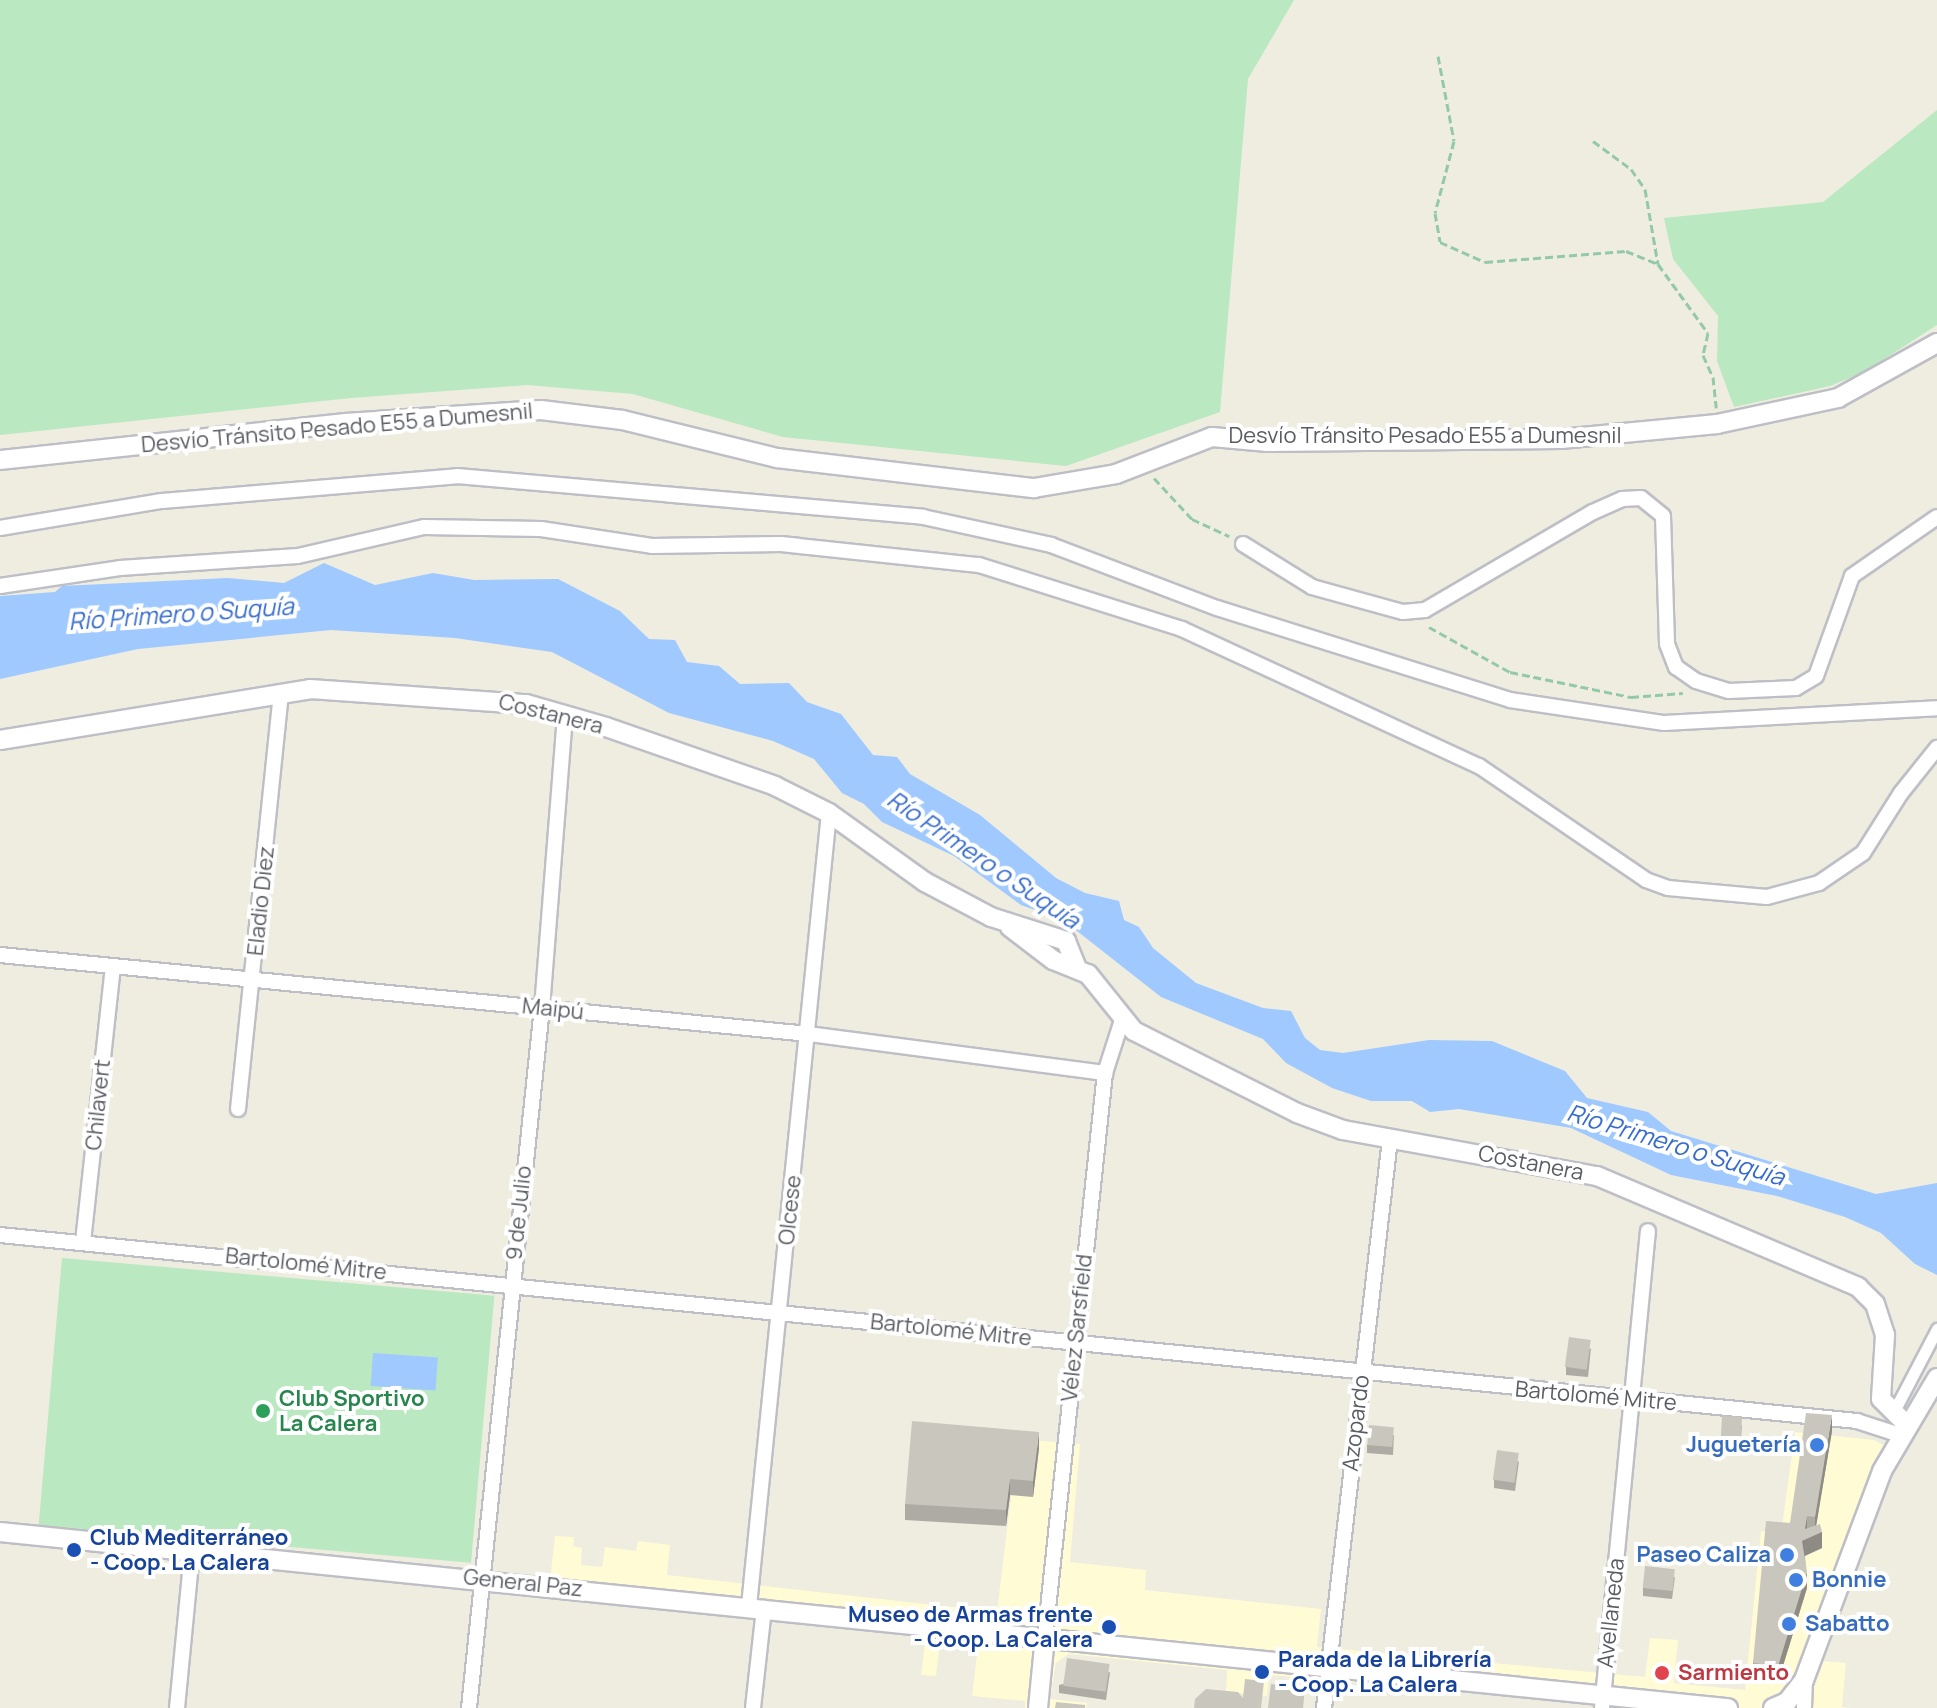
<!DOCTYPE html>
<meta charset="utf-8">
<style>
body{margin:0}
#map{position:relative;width:1937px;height:1708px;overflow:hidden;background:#eeede0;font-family:Manrope,sans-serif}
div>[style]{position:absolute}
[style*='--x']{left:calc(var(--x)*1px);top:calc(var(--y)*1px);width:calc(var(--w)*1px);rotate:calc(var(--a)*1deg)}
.commercial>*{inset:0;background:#fffbd4}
.green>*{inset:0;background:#bae8c0;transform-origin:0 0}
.water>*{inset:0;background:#9fc9ff;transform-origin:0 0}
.path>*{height:3px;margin-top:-1.5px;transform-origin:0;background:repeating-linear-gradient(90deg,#93c9aa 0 8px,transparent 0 12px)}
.roads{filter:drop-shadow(2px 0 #bebfc6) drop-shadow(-2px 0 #bebfc6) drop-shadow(0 2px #bebfc6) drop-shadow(0 -2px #bebfc6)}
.pedestrian>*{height:11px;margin:-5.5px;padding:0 5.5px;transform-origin:5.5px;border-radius:5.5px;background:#fff}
.minor>*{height:14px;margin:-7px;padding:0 7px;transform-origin:7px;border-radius:7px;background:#fff}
.tertiary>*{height:18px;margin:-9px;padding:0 9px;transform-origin:9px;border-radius:9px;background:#fff}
.wall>*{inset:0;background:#adaba3}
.shaded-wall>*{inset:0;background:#8d8b84}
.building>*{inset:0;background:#c9c7bd;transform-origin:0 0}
.dots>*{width:22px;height:22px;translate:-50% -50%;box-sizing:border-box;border:4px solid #fff;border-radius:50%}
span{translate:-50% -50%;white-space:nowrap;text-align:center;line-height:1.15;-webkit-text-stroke:8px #fff;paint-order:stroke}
.street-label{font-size:22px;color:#595c63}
.leisure-label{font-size:22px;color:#27864d;font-weight:700}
.left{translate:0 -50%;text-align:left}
.shop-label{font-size:22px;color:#366cbe;font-weight:700}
.right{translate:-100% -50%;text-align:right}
.transit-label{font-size:22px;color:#164399;font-weight:700}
.health-label{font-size:22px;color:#be3a42;font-weight:700}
.water-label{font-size:24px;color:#376ccd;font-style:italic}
</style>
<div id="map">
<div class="commercial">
<i style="clip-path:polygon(1795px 1432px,1874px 1440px,1897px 1452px,1822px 1661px,1846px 1663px,1842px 1707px,1850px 1708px,1650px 1708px,1270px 1675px,1267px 1696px,1226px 1692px,1227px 1670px,1069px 1654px,1056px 1663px,1050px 1699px,1087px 1703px,1086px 1708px,1025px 1708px,1025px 1701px,972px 1696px,979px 1638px,941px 1634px,936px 1676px,921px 1675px,926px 1635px,548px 1598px,555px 1536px,574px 1537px,573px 1546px,582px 1548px,581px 1565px,602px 1567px,605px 1547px,636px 1551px,638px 1541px,670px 1545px,667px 1575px,997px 1612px,1018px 1439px,1080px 1444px,1070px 1562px,1146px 1570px,1145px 1590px,1321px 1609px,1317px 1647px,1645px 1677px,1650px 1638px,1678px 1640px,1674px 1683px,1745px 1690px,1761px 1531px,1781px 1534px)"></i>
</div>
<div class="green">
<i style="clip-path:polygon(0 0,1294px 0,1248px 79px,1220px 412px,1066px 466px,783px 437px,633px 394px,527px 385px,351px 398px,0 435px)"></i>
<i style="clip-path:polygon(1937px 110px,1937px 325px,1864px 372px,1830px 386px,1734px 407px,1717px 361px,1718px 316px,1673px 259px,1664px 218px,1823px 202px)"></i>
<i style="left:62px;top:1258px;width:434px;height:268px;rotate:5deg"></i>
</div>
<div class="water">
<i style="clip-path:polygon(324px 563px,375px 585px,433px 573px,474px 580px,558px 579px,620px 611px,649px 639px,675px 640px,687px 662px,719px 666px,740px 684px,789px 683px,807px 702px,841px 714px,873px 755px,897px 757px,910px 774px,980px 815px,1056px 878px,1085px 893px,1119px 901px,1124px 920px,1139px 927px,1153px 948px,1196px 983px,1263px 1008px,1291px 1011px,1305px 1038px,1320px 1050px,1343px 1053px,1429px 1040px,1492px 1041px,1565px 1071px,1587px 1098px,1648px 1112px,1671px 1131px,1876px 1194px,1937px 1183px,1937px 1275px,1915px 1264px,1881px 1233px,1845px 1217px,1777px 1196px,1671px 1175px,1571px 1128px,1459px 1109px,1430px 1112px,1412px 1101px,1371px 1101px,1332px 1088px,1286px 1063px,1263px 1039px,1161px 997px,1063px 920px,1021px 905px,954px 856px,882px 822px,864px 804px,842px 793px,814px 759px,773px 741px,669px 713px,552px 652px,455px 638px,331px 630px,138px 649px,0 679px,0 596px,55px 592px,62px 586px,228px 578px,284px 583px)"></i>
<i style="left:373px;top:1353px;width:65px;height:33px;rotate:4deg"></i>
</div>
<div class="path">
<i style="--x:1438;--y:56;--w:86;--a:79.3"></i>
<i style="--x:1454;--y:141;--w:74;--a:104.8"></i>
<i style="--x:1435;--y:213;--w:29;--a:80"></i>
<i style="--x:1440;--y:242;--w:49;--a:24"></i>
<i style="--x:1485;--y:262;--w:141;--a:-4.5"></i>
<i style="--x:1626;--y:251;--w:35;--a:22"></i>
<i style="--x:1658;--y:264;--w:85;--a:54.1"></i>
<i style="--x:1708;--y:333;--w:23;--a:103"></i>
<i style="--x:1703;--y:355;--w:24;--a:66"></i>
<i style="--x:1713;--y:377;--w:31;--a:84"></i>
<i style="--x:1593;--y:141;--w:47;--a:36.4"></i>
<i style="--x:1631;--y:169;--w:24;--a:55"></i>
<i style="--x:1645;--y:189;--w:76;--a:80.2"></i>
<i style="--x:1154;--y:478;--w:56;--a:47.2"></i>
<i style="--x:1192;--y:519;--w:41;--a:24.7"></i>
<i style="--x:1429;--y:627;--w:93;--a:29.1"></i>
<i style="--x:1510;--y:672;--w:124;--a:11.7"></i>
<i style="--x:1631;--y:697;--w:52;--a:-4.4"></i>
</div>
<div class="roads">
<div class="pedestrian">
<i style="--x:1893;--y:1413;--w:95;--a:-62.4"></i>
</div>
<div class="minor">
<i style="--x:0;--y:528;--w:164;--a:-9.5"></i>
<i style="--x:162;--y:501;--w:296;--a:-4.8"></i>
<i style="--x:457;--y:476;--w:468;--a:5"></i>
<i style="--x:923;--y:517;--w:131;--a:12.3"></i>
<i style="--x:1051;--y:545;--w:178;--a:20.8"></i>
<i style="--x:1217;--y:608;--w:307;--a:17.4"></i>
<i style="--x:1510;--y:700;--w:156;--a:8.5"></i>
<i style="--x:1664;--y:723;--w:273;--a:-3.1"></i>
<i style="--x:1243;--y:544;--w:81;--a:31.9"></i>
<i style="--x:1312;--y:587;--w:94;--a:15.4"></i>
<i style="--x:1403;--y:612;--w:22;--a:-5"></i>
<i style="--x:1425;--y:610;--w:194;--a:-30.3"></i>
<i style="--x:1593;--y:512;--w:32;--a:-24"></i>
<i style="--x:1622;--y:499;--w:19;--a:-3"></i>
<i style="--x:1641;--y:498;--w:28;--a:39"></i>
<i style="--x:1663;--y:516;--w:128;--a:88.2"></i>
<i style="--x:1667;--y:644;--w:25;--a:69"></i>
<i style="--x:1676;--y:667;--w:24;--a:35"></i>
<i style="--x:1696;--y:681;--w:34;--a:17"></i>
<i style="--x:1729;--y:691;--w:67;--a:-2.6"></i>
<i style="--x:1796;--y:688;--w:23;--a:-31"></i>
<i style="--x:1816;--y:676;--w:106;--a:-70.2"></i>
<i style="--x:1852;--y:576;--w:103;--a:-34.8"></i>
<i style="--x:0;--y:586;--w:121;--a:-8.5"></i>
<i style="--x:120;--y:568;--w:178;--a:-3.9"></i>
<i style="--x:298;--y:556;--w:129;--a:-13"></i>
<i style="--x:424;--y:527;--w:117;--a:1"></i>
<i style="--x:541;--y:529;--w:112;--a:8.7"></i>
<i style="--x:652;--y:546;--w:129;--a:-0.9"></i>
<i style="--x:781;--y:544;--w:199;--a:6.1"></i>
<i style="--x:979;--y:565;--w:213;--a:17.5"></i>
<i style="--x:1182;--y:629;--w:327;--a:24.8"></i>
<i style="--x:1479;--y:766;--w:202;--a:34.3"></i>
<i style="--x:1646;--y:880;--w:23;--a:20"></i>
<i style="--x:1668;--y:888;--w:99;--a:5.2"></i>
<i style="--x:1767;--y:897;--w:54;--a:-15.1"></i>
<i style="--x:1819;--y:883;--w:53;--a:-34.3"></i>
<i style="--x:1863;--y:853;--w:71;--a:-57.7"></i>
<i style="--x:1901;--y:793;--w:58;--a:-51.3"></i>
<i style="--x:0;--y:955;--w:813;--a:5.58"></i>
<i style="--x:809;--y:1034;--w:299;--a:7.5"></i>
<i style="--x:238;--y:1109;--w:419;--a:-84.1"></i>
<i style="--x:0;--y:1235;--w:1866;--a:5.72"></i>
<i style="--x:1857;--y:1421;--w:45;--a:18"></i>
<i style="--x:83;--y:1242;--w:277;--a:-83.8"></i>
<i style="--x:749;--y:1606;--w:797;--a:-84.24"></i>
<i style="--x:1045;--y:1637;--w:567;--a:-83.93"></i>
<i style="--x:1105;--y:1073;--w:56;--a:-72.2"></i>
<i style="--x:177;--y:1708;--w:158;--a:-84.5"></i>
<i style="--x:469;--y:1708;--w:704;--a:-84.05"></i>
<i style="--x:542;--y:1008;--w:292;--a:-85.5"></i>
<i style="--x:753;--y:1708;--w:101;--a:-83.7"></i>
<i style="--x:1324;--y:1708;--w:573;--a:-83.38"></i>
<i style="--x:1602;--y:1708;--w:479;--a:-84.5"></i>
<i style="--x:1804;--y:1708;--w:27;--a:-88"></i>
</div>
<div class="tertiary">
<i style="--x:0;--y:460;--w:348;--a:-6.1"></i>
<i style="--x:346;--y:423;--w:195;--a:-3.8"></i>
<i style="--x:541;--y:410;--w:82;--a:7"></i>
<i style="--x:622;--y:420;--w:160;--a:13.8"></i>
<i style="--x:777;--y:458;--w:259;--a:6.7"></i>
<i style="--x:1034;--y:488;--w:83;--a:-9.7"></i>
<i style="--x:1116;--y:474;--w:103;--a:-21.1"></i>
<i style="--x:1212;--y:437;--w:56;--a:5.1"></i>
<i style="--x:1268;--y:442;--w:293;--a:-0.6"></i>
<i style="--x:1561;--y:439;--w:157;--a:-5.5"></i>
<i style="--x:1717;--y:424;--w:124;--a:-12.1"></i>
<i style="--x:1838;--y:398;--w:113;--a:-29.1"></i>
<i style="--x:0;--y:740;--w:314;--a:-9.3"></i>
<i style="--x:310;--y:689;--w:217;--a:4"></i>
<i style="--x:526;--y:704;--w:83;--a:16"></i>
<i style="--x:606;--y:727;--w:179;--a:19.2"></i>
<i style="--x:775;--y:786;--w:60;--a:26.6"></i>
<i style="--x:829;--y:813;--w:118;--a:35.7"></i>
<i style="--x:925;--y:882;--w:75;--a:27.9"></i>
<i style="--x:991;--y:917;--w:79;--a:17.7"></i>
<i style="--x:1066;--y:941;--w:29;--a:68"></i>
<i style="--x:1010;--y:927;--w:54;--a:37.5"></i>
<i style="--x:1053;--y:960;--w:38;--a:22"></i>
<i style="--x:1088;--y:974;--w:73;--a:51.1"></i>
<i style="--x:1134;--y:1031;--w:182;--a:26.7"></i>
<i style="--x:1297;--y:1113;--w:49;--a:20.3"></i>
<i style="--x:1343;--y:1130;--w:258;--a:10.3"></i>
<i style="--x:1597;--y:1176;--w:284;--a:23"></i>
<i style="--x:1858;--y:1287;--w:24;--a:45"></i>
<i style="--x:1875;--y:1304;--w:33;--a:72"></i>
<i style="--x:1885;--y:1335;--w:64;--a:93.6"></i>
<i style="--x:1881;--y:1399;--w:35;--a:45"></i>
<i style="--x:0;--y:1532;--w:1737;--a:5.82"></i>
<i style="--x:1038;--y:1708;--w:71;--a:-84.4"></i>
<i style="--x:1773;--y:1708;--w:15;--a:-23"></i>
<i style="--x:1787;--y:1702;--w:28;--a:-52"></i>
<i style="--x:1804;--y:1680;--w:223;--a:-69.5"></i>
<i style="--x:1882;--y:1471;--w:108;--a:-59.4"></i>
</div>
</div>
<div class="wall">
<i style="clip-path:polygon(1591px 1348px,1588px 1377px,1566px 1375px,1566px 1367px)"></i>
<i style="clip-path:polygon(1742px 1425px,1740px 1451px,1720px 1449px,1720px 1441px)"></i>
<i style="clip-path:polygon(1832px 1431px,1816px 1525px,1822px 1548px,1805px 1556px,1807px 1588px,1778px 1682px,1753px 1679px,1753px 1663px,1790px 1523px)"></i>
<i style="clip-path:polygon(1394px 1435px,1393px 1455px,1367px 1453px,1367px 1445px)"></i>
<i style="clip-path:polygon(1039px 1448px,1033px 1497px,1010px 1495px,1006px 1526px,905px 1520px,905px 1504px)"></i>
<i style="clip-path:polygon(1519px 1461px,1515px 1491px,1494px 1488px,1494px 1480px)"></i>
<i style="clip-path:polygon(1675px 1577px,1672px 1599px,1643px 1596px,1643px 1588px)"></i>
<i style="clip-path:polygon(1110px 1672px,1106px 1700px,1059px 1693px,1059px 1685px)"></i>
</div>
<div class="shaded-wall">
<i style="clip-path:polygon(1832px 1415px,1832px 1431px,1815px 1533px,1815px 1517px)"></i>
<i style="clip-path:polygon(1039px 1432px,1039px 1448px,1033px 1497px,1033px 1481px)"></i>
<i style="clip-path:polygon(1010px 1479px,1010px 1495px,1006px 1526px,1006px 1510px)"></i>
<i style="clip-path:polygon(1807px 1516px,1807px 1532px,1822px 1532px,1822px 1548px,1802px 1557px,1802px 1541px)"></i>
<i style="clip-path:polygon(1807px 1572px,1807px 1588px,1778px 1682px,1778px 1666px)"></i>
</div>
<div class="building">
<i style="left:1569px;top:1337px;width:22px;height:30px;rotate:8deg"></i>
<i style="clip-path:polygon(1806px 1413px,1832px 1415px,1815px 1517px,1807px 1516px,1805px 1529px,1820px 1524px,1822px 1532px,1802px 1541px,1807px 1572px,1778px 1666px,1753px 1663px,1766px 1521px,1790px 1523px)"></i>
<i style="left:1722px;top:1416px;width:20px;height:25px;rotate:3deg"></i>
<i style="clip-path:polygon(912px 1421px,1039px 1432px,1033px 1481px,1010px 1479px,1006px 1510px,905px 1504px)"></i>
<i style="left:1369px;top:1425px;width:25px;height:20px;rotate:5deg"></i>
<i style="left:1497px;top:1450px;width:22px;height:30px;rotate:8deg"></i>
<i style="left:1645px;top:1566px;width:30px;height:22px;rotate:6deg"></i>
<i style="left:1067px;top:1658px;width:43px;height:28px;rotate:8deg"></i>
<i style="clip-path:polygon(1245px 1679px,1264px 1681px,1261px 1708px,1194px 1708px,1195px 1699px,1206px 1689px,1238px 1692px,1243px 1698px)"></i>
<i style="clip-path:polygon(1271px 1684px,1305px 1688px,1303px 1708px,1268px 1708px)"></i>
<i style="clip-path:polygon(1056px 1702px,1085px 1705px,1085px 1708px,1055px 1708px)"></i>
</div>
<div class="dots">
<i style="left:263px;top:1411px;background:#2e9e5b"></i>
<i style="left:1817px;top:1445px;background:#3f7fe0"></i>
<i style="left:74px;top:1550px;background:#1a4fb4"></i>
<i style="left:1787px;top:1555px;background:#3f7fe0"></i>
<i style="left:1796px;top:1580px;background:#3f7fe0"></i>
<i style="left:1789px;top:1624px;background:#3f7fe0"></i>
<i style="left:1109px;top:1627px;background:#1a4fb4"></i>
<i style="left:1262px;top:1672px;background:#1a4fb4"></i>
<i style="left:1662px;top:1673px;background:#e0444e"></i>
</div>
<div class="street-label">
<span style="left:337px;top:428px;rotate:-5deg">Desvío Tránsito Pesado E55 a Dumesnil</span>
<span style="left:1425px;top:436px">Desvío Tránsito Pesado E55 a Dumesnil</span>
<span style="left:551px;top:714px;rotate:14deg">Costanera</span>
<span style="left:261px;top:901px;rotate:-84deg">Eladio Diez</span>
<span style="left:553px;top:1009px;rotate:6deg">Maipú</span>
<span style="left:98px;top:1105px;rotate:-84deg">Chilavert</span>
<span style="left:1531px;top:1163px;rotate:11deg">Costanera</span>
<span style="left:790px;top:1210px;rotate:-84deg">Olcese</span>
<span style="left:519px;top:1213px;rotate:-84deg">9 de Julio</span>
<span style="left:306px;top:1264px;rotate:6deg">Bartolomé Mitre</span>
<span style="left:1077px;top:1328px;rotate:-84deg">Vélez Sarsfield</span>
<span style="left:951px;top:1330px;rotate:6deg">Bartolomé Mitre</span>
<span style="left:1596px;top:1396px;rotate:5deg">Bartolomé Mitre</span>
<span style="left:1356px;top:1423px;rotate:-83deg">Azopardo</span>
<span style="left:523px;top:1583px;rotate:6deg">General Paz</span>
<span style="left:1611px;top:1613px;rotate:-84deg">Avellaneda</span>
</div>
<div class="leisure-label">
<span class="left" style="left:279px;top:1411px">Club Sportivo<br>La Calera</span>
</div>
<div class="shop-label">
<span class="right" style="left:1801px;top:1445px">Juguetería</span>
<span class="right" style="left:1771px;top:1555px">Paseo Caliza</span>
<span class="left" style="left:1812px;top:1580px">Bonnie</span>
<span class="left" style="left:1805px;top:1624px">Sabatto</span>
</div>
<div class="transit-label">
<span class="left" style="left:90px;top:1550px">Club Mediterráneo<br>- Coop. La Calera</span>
<span class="right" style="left:1093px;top:1627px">Museo de Armas frente<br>- Coop. La Calera</span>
<span class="left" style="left:1278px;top:1672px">Parada de la Librería<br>- Coop. La Calera</span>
</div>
<div class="health-label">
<span class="left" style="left:1678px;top:1673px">Sarmiento</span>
</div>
<div class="water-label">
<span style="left:181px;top:613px;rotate:-4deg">Río Primero o Suquía</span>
<span style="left:984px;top:859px;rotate:34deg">Río Primero o Suquía</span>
<span style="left:1676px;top:1144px;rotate:17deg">Río Primero o Suquía</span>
</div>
</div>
